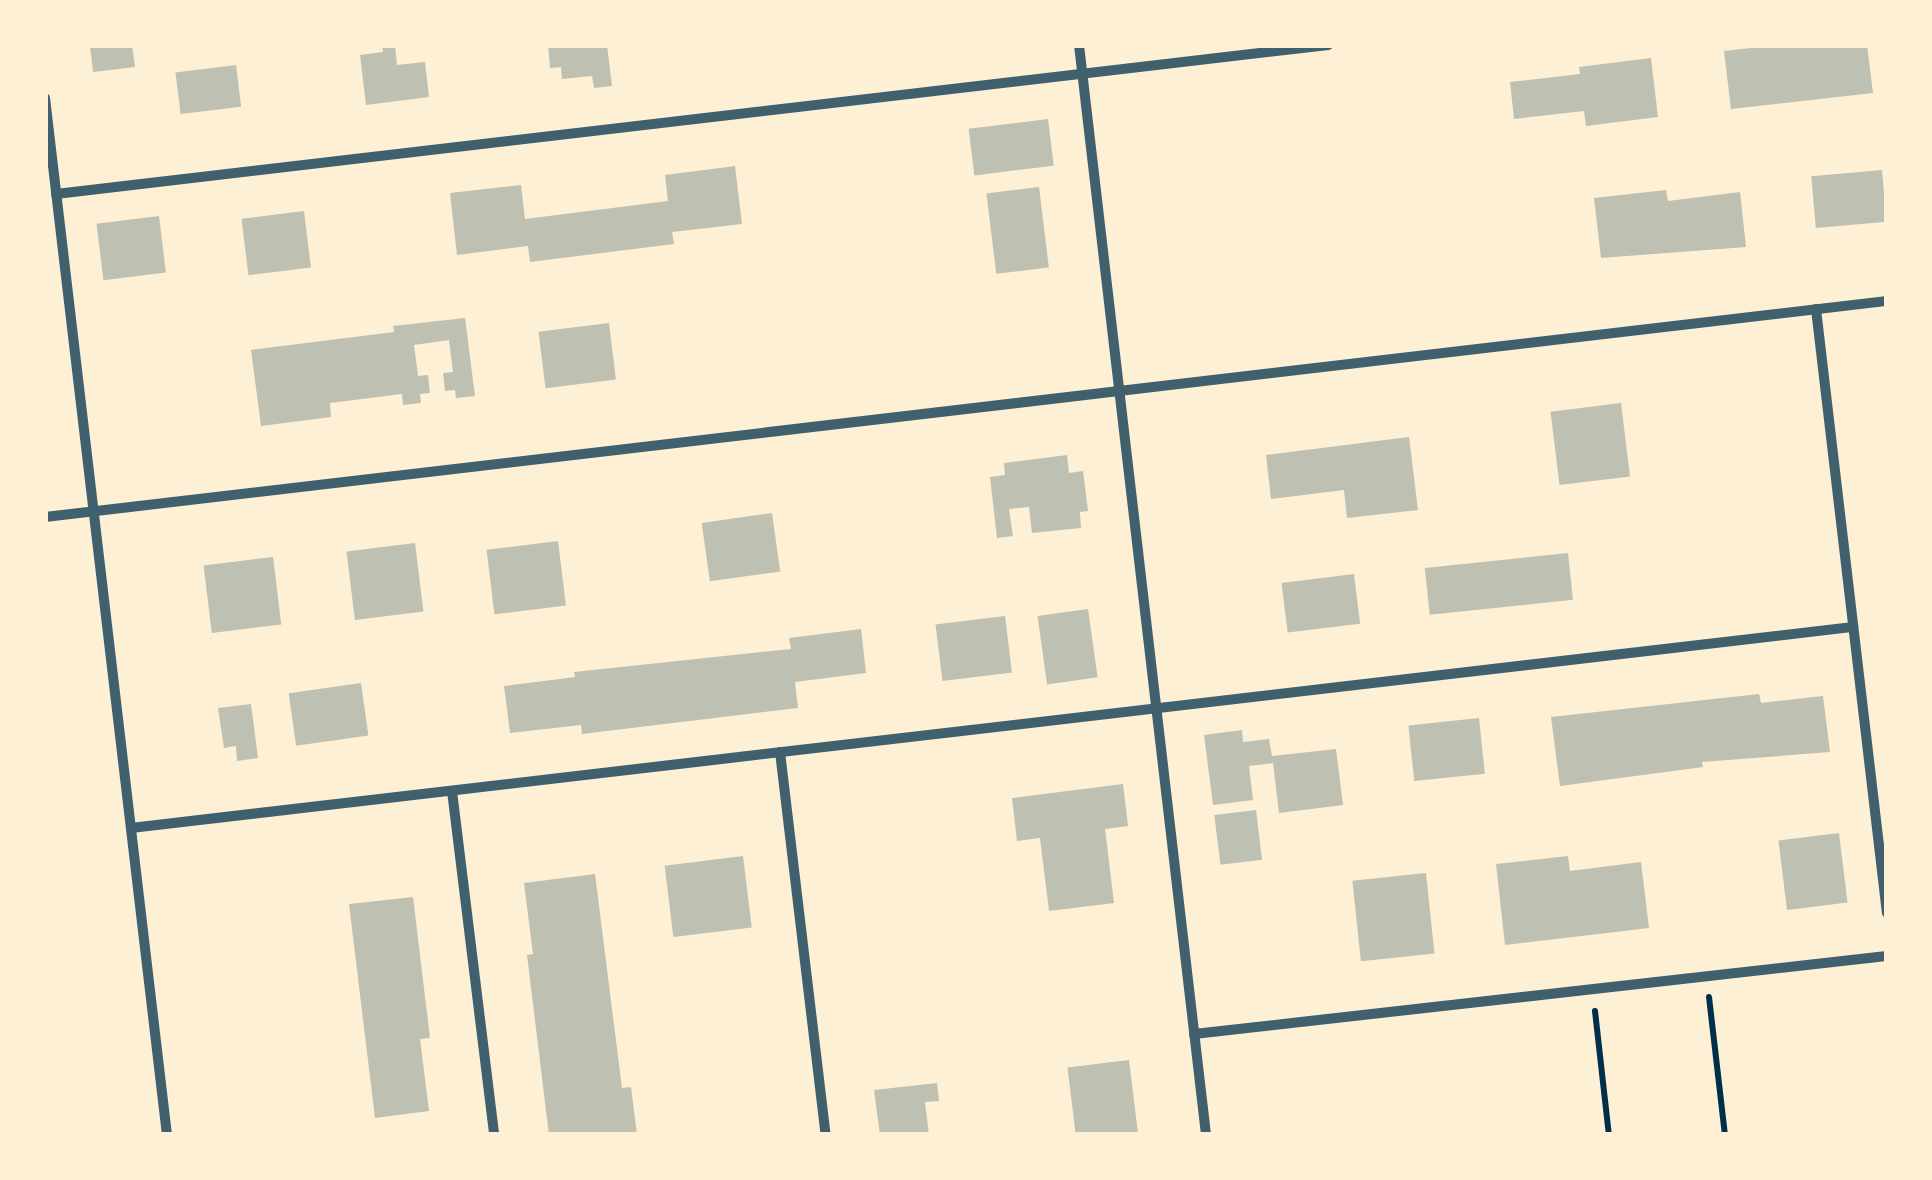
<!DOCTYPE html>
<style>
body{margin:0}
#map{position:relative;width:1932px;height:1180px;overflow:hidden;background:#fdf0d5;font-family:"Public Sans",sans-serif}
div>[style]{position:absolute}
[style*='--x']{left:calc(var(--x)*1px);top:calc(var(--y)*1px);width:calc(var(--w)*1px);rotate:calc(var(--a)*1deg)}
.building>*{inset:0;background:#bec0b2;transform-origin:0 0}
.path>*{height:6px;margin:-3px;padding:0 3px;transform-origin:3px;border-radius:3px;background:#003049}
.minor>*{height:10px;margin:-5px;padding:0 5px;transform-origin:5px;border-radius:5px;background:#3f606c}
span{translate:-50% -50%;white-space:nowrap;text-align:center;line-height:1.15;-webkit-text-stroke:8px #fdf0d5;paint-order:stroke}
.frame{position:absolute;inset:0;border:48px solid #fdf0d5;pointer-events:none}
</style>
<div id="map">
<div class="building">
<i style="clip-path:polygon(90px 45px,132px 45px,135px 67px,93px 72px)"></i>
<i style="clip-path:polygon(382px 45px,395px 45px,397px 65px,425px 62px,429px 97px,366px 105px,360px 55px,383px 52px)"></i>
<i style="clip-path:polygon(548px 45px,607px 45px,612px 86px,594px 88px,592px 76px,562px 79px,561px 67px,550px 68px)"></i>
<i style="clip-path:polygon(1778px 45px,1867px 45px,1873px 93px,1731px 109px,1724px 51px)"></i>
<i style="clip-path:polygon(1651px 58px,1658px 117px,1586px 126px,1584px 111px,1514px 119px,1510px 82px,1580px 74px,1579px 67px)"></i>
<i style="left:236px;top:65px;width:42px;height:61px;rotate:83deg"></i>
<i style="left:1048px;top:119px;width:47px;height:80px;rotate:83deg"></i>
<i style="clip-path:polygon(735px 166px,742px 224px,672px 232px,674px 244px,530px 262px,528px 246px,457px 255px,450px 193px,521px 185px,525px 219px,668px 201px,665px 175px)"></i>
<i style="left:1882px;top:170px;width:52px;height:71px;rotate:85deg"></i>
<i style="left:1039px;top:187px;width:81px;height:53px;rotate:83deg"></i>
<i style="clip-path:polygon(1666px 190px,1668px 201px,1740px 192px,1746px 247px,1601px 258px,1594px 198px)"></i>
<i style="left:304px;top:211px;width:57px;height:63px;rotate:83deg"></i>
<i style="left:159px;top:216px;width:57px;height:63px;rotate:83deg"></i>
<i style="clip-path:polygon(465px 318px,475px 396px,456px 398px,455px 390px,445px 391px,443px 373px,453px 372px,449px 340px,414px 345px,418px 376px,428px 375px,430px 393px,420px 394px,421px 403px,403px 405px,402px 394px,330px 403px,331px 417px,261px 426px,251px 350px,394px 332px,393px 326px)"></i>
<i style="left:609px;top:323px;width:57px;height:71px;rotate:83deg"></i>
<i style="left:1621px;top:403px;width:74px;height:71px;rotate:83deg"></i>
<i style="clip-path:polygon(1409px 437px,1418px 510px,1347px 518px,1344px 490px,1271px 499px,1266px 455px)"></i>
<i style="clip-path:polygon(1067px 455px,1069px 473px,1083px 471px,1088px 511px,1080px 512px,1081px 528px,1032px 533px,1029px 507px,1009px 509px,1013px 536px,997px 538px,990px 477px,1005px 475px,1004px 463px)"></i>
<i style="left:772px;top:513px;width:59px;height:71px;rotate:82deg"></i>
<i style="left:558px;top:541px;width:65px;height:72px;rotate:83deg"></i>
<i style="left:415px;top:543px;width:69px;height:69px;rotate:83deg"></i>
<i style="left:1568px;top:553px;width:47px;height:144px;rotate:84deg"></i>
<i style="left:273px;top:557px;width:68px;height:70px;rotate:83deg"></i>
<i style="left:1354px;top:574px;width:50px;height:73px;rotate:83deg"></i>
<i style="left:1088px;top:609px;width:69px;height:51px;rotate:82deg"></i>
<i style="left:1005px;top:616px;width:57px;height:70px;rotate:83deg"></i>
<i style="clip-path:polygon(861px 629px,866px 673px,795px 682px,798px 708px,582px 734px,581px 725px,510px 733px,504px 686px,575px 677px,574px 672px,791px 649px,789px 638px)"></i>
<i style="left:361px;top:683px;width:53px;height:73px;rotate:82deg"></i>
<i style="clip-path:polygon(1759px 694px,1761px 703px,1823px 696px,1830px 752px,1702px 762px,1703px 767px,1560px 786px,1551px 717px)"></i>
<i style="clip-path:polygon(251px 704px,258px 758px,237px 761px,236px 746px,224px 748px,218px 708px)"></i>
<i style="left:1479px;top:718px;width:56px;height:71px;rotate:84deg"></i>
<i style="clip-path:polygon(1242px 730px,1243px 742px,1269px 739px,1272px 756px,1336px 749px,1343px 805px,1279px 813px,1273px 763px,1249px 766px,1253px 800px,1213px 805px,1204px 735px)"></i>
<i style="clip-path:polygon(1123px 784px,1128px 826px,1105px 829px,1114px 903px,1049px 911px,1040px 838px,1017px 841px,1012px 798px)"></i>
<i style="left:1256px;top:810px;width:50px;height:42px;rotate:83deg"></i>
<i style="left:1839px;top:833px;width:70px;height:61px;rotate:83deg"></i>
<i style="left:743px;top:856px;width:72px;height:79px;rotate:83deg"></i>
<i style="clip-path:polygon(1568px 856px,1570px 871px,1641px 862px,1649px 928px,1505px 945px,1496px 864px)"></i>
<i style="left:1426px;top:873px;width:81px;height:74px;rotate:84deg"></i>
<i style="clip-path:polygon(595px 874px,622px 1088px,631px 1087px,637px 1135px,549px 1135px,527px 955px,533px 954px,524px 883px)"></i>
<i style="clip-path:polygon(413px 897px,430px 1038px,420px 1039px,429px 1111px,375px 1118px,349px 904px)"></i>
<i style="left:1129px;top:1060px;width:76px;height:62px;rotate:83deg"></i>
<i style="clip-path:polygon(937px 1083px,939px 1101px,925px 1102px,929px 1135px,880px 1135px,874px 1090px)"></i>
</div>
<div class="path">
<i style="--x:1709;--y:997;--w:139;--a:83.4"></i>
<i style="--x:1595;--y:1011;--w:125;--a:83.6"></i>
</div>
<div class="minor">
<i style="--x:1079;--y:45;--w:1097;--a:83.35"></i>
<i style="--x:45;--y:98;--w:1044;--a:83.29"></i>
<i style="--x:56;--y:194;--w:1281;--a:-6.68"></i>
<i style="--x:1816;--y:309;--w:608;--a:83.3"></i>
<i style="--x:45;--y:517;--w:1855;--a:-6.69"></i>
<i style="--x:780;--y:752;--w:386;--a:83.2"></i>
<i style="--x:452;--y:791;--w:347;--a:83"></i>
<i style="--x:131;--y:828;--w:1734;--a:-6.66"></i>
<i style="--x:1194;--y:1034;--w:697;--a:-6.42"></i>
</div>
<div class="frame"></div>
</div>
